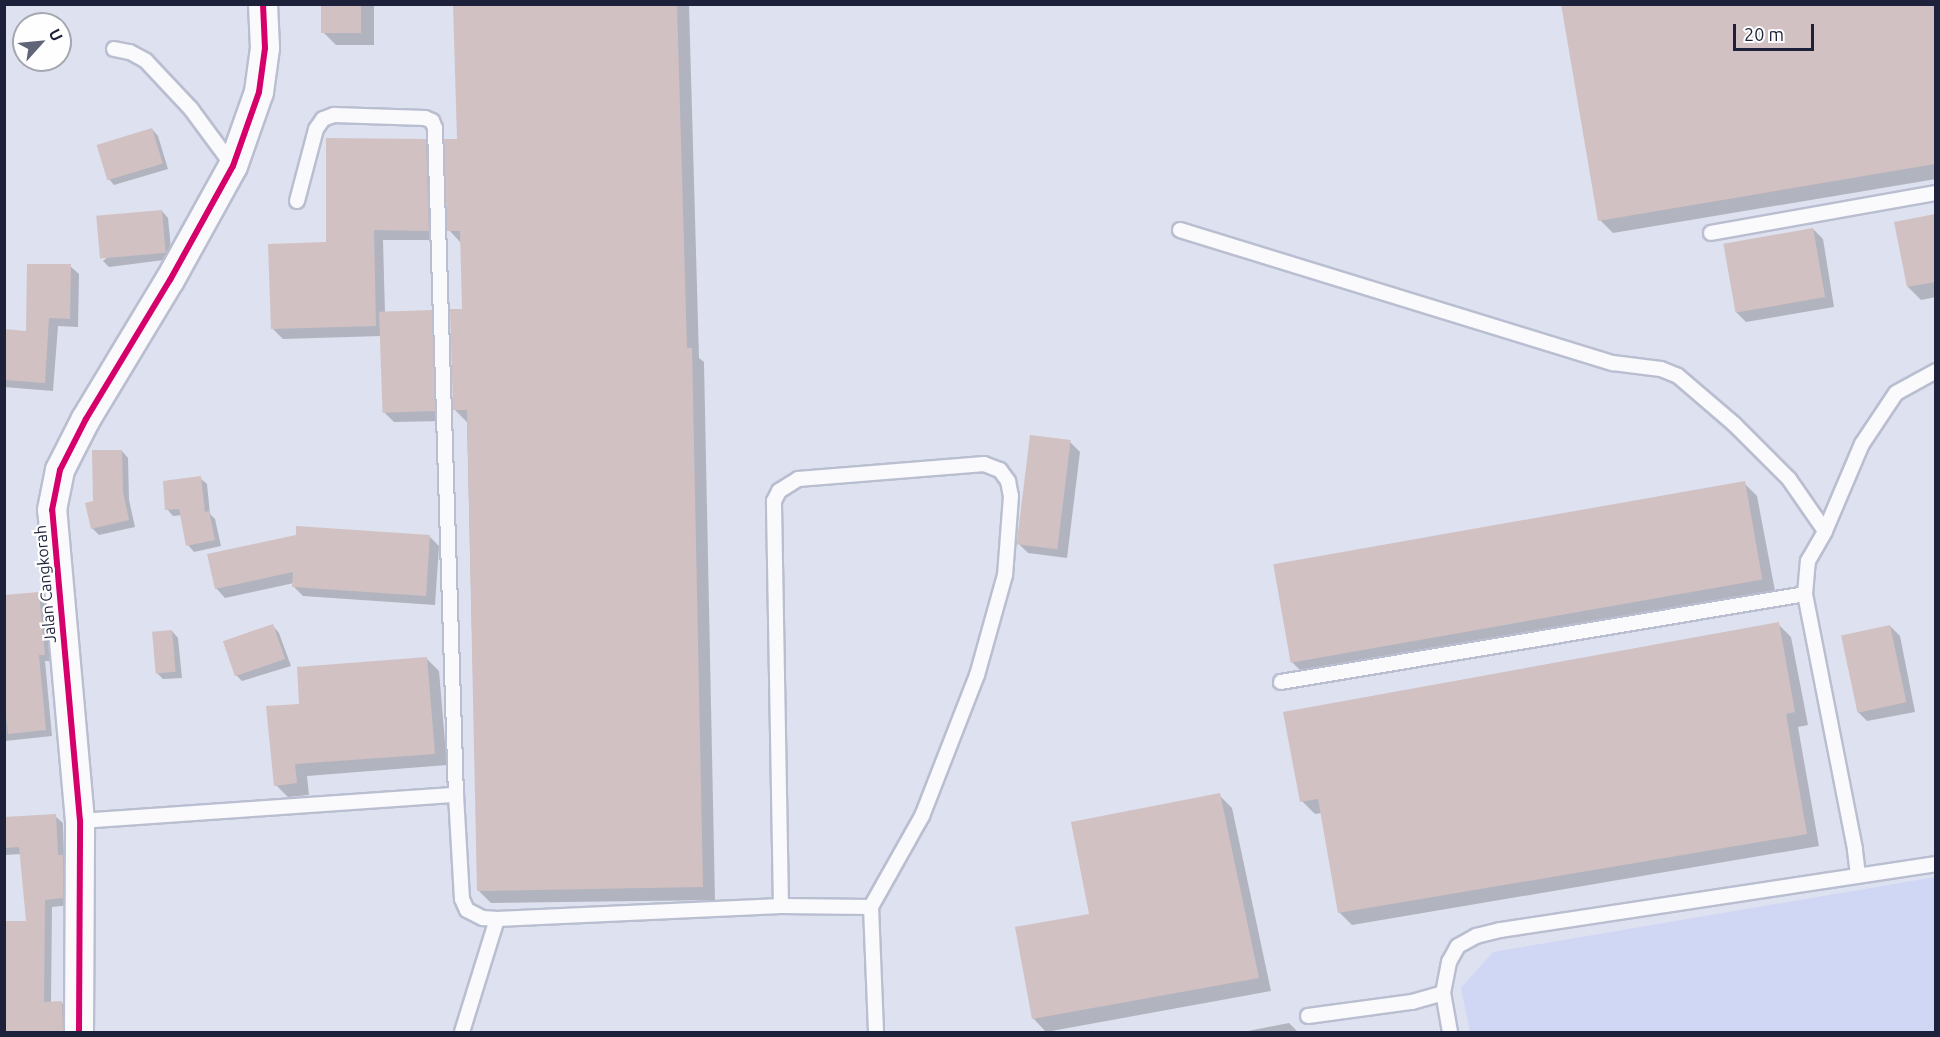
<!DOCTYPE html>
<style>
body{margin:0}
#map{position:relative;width:1940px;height:1037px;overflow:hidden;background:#dee1ef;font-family:Ubuntu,sans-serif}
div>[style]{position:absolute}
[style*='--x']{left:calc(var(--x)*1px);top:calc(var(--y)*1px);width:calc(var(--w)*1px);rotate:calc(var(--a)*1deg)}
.built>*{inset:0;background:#d0d7f5}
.shadow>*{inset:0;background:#0003}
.building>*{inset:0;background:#d1c1c2;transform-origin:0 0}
.roads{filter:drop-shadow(2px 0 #b9bed0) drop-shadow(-2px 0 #b9bed0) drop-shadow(0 2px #b9bed0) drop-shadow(0 -2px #b9bed0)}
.lane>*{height:14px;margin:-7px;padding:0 7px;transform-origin:7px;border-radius:7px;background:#fafafd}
.street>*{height:28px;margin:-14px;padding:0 14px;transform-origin:14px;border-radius:14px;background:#fafafd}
.cycleway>*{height:6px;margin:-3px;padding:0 3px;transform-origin:3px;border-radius:3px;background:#d6006c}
span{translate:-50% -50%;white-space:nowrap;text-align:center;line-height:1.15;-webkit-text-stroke:4.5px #fefefe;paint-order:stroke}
.street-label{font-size:16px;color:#1d223a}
.frame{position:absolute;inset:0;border:6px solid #1d223a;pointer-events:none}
.north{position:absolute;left:12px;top:12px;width:60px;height:60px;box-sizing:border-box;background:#fefefe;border:2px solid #a4a6b0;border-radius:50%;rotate:63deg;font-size:16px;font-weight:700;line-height:24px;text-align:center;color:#1d223a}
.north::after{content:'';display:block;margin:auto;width:21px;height:27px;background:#616579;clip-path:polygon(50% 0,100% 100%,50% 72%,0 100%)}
.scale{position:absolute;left:1733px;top:24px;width:81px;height:27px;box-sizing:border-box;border:3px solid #1d223a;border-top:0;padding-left:8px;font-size:18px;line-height:21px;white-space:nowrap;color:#1d223a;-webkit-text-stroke:4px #fefefe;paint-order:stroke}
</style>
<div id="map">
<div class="built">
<i style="clip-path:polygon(1935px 877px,1935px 1032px,1470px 1032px,1461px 988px,1493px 952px)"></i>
</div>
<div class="shadow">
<i style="clip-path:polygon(323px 4px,374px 4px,374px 45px,336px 45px,323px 32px)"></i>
<i style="clip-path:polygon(454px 4px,689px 4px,699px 358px,704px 362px,715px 900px,491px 903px,478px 890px,467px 422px,454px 409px,463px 310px,461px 243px,449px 230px,458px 140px)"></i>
<i style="clip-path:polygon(1563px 4px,1936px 4px,1936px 179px,1613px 233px,1600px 220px)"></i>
<i style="clip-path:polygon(152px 129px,158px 136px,168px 169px,114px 185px,108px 178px)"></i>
<i style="clip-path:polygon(426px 140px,436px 150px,438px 240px,383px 240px,385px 313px,431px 312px,441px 322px,444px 421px,394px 422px,384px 412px,381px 336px,283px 339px,273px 329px,328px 244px)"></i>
<i style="clip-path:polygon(162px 211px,168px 218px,172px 259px,109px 267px,103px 261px)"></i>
<i style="clip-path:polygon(1936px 215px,1936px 297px,1921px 300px,1908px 287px,1896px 223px)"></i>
<i style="clip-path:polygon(1813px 229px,1823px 239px,1834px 307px,1746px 322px,1736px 312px)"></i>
<i style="clip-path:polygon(70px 266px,79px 274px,78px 327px,58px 326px,53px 391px,4px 387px,4px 331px,27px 333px)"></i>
<i style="clip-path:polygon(1070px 442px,1080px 452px,1067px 558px,1028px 553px,1018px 543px)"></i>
<i style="clip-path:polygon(122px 451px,128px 458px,129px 500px,135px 527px,99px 535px,92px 528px,94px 503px)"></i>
<i style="clip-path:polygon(200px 478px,207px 484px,210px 514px,215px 519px,221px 546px,194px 552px,188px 545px,182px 515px,173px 516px,167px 509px)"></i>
<i style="clip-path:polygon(1744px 483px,1757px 496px,1775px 591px,1305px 675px,1292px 662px)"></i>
<i style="clip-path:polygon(297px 536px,430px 537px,439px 546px,435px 605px,303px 596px,294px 587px,294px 583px,225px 598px,216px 588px)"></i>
<i style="clip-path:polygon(38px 593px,45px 600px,51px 661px,45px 661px,52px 736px,5px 741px,4px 743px,4px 597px)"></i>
<i style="clip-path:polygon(1778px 624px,1791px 637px,1808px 725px,1798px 727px,1819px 846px,1352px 925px,1339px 912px,1322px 813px,1315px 814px,1302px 801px)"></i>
<i style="clip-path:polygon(273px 626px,279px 633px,291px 666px,242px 681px,236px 675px)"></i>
<i style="clip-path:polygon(1890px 626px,1900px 636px,1915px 712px,1867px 721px,1857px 711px)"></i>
<i style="clip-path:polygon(172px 631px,178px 638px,182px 678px,163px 679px,157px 673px)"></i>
<i style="clip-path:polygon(427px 659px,439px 671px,447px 765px,307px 776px,309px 795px,288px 797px,276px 785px,301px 705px)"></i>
<i style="clip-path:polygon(1219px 795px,1232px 808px,1271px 991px,1046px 1032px,1033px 1018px,1091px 915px)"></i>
<i style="clip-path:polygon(55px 816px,63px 823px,64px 858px,70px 864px,70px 905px,52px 907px,51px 1003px,62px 1003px,69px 1010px,70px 1032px,4px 1032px,4px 922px,28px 922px,22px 854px,4px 855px,4px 818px)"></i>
<i style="clip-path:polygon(1289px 1023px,1298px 1032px,1243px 1032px)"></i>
</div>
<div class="building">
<i style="left:321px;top:4px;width:40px;height:29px"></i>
<i style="clip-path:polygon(453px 4px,677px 4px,687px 348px,692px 348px,703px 887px,477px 891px,467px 410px,453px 410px,450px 309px,462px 309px,460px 231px,447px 231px,444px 139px,457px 139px)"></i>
<i style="clip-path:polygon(1561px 4px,1935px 4px,1935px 164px,1598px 221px)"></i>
<i style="left:152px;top:128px;width:37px;height:58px;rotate:73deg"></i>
<i style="clip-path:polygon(326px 138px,426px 139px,429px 231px,374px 230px,376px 326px,271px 329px,268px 244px,326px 242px)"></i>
<i style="left:162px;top:210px;width:43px;height:66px;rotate:85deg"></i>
<i style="clip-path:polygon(1935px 214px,1935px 282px,1907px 287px,1894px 222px)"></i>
<i style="left:1813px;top:228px;width:70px;height:91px;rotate:80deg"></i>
<i style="clip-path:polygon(27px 264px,71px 264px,70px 319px,49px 318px,45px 383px,4px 380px,4px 329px,26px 331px)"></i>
<i style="left:432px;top:310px;width:101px;height:53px;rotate:88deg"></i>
<i style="left:1030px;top:435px;width:41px;height:110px;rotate:7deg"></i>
<i style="clip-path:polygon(92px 450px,122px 450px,123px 492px,129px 520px,91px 529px,85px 503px,93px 501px)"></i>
<i style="clip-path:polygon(201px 476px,205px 512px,209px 511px,215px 540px,186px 546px,179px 509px,165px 510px,163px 481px)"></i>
<i style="left:1745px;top:481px;width:100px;height:479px;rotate:80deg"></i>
<i style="clip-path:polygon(296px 526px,430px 535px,426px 596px,292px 587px,293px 572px,215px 589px,207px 554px,296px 535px)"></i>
<i style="clip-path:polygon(39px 592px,45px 655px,39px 655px,46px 730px,8px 734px,4px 700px,4px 595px)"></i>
<i style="clip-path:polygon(1779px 622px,1795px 712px,1786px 714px,1807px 834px,1338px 913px,1318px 799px,1300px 802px,1283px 712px)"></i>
<i style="left:273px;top:624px;width:37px;height:53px;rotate:71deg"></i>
<i style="left:1890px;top:625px;width:79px;height:50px;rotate:78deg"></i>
<i style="left:172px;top:630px;width:42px;height:20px;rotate:85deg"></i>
<i style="clip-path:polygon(427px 657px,435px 754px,295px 764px,297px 783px,274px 786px,266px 706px,299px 704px,297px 667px)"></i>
<i style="clip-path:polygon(1220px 793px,1259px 978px,1032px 1019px,1015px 927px,1089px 914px,1071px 822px)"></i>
<i style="clip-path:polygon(56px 814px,58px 855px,63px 855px,63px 898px,45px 900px,44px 1002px,62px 1001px,63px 1032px,4px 1032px,4px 921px,26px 921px,19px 847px,4px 848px,4px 817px)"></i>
</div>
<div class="roads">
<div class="lane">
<i style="--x:114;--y:49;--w:16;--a:11"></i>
<i style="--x:130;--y:52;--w:18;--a:29"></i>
<i style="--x:146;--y:61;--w:66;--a:46.8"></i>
<i style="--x:191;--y:109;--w:71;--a:53.6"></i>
<i style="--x:297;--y:201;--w:74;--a:-75.2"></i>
<i style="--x:316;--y:129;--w:12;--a:-55"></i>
<i style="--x:323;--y:119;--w:12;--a:-20"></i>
<i style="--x:334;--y:115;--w:91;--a:1.9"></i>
<i style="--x:425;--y:118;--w:8;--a:23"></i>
<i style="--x:432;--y:121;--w:8;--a:67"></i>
<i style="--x:435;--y:128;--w:667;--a:88.2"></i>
<i style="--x:1180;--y:230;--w:453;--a:17.1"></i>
<i style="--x:1613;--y:363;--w:48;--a:7.1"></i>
<i style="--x:1661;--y:369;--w:18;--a:22"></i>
<i style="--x:1678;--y:376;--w:74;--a:40.6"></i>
<i style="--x:1734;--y:424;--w:78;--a:45"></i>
<i style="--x:1789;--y:479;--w:63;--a:55.3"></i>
<i style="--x:1711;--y:233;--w:229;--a:-10.1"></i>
<i style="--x:1281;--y:682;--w:531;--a:-9.53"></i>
<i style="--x:80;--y:821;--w:377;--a:-4"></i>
<i style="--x:456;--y:795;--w:104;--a:86.7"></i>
<i style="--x:462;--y:899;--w:12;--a:66"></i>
<i style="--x:467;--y:910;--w:18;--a:27"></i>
<i style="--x:483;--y:918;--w:14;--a:4"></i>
<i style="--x:497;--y:919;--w:284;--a:-2.6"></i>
<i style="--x:781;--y:906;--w:90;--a:0.6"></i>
<i style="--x:871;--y:907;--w:125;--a:87.7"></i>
<i style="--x:1858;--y:875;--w:26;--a:-97"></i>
<i style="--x:1855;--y:849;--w:260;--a:-101.1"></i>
<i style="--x:1805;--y:594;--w:33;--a:-85"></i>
<i style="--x:1808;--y:561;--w:34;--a:-60"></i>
<i style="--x:1825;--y:531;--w:95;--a:-67"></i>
<i style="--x:1862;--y:444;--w:61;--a:-56.3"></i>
<i style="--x:1896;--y:393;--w:46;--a:-28.8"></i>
<i style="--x:781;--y:906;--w:405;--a:-91"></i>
<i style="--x:774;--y:501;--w:11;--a:-63"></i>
<i style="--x:779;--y:491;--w:22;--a:-32"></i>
<i style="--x:798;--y:479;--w:187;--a:-4.6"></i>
<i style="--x:984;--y:464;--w:17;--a:21"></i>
<i style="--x:1000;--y:470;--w:14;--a:54"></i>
<i style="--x:1008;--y:481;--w:15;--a:79"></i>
<i style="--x:1011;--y:496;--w:79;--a:94.3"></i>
<i style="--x:1005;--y:575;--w:104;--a:105.6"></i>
<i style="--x:977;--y:675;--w:151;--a:111.3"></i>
<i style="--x:922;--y:816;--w:104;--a:119.3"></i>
<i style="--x:1308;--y:1016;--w:105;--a:-7.7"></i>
<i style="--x:1412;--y:1002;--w:32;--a:-16"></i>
<i style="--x:462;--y:1032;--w:118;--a:-72.8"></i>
<i style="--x:1450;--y:1032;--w:40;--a:-100"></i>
<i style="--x:1443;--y:993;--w:32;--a:-79"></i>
<i style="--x:1449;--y:962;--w:18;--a:-61"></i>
<i style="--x:1458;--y:946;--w:21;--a:-29"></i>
<i style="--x:1476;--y:936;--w:25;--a:-14"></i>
<i style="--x:1500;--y:930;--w:441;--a:-8.6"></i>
</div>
<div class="street">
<i style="--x:79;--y:1032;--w:211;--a:-89.7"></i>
<i style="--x:80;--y:821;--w:312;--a:-95.1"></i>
<i style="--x:52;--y:510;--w:41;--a:-78.7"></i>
<i style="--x:60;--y:470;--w:57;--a:-63"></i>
<i style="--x:86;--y:419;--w:162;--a:-58.9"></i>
<i style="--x:170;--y:280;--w:130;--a:-61.1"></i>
<i style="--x:233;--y:166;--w:78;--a:-70.6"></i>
<i style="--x:259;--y:92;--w:44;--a:-82.2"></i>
<i style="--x:265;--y:48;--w:44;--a:-92.6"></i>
</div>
</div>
<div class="cycleway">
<i style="--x:79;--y:1032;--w:211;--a:-89.7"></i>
<i style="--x:80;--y:821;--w:312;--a:-95.1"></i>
<i style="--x:52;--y:510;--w:41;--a:-78.7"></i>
<i style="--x:60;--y:470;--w:57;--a:-63"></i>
<i style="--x:86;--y:419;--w:162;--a:-58.9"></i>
<i style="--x:170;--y:280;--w:130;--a:-61.1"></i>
<i style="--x:233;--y:166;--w:78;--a:-70.6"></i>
<i style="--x:259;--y:92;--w:44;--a:-82.2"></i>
<i style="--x:265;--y:48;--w:44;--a:-92.6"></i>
</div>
<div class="street-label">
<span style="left:45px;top:584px;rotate:-95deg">Jalan Cangkorah</span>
</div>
<div class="frame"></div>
<div class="north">U</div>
<div class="scale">20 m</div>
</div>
